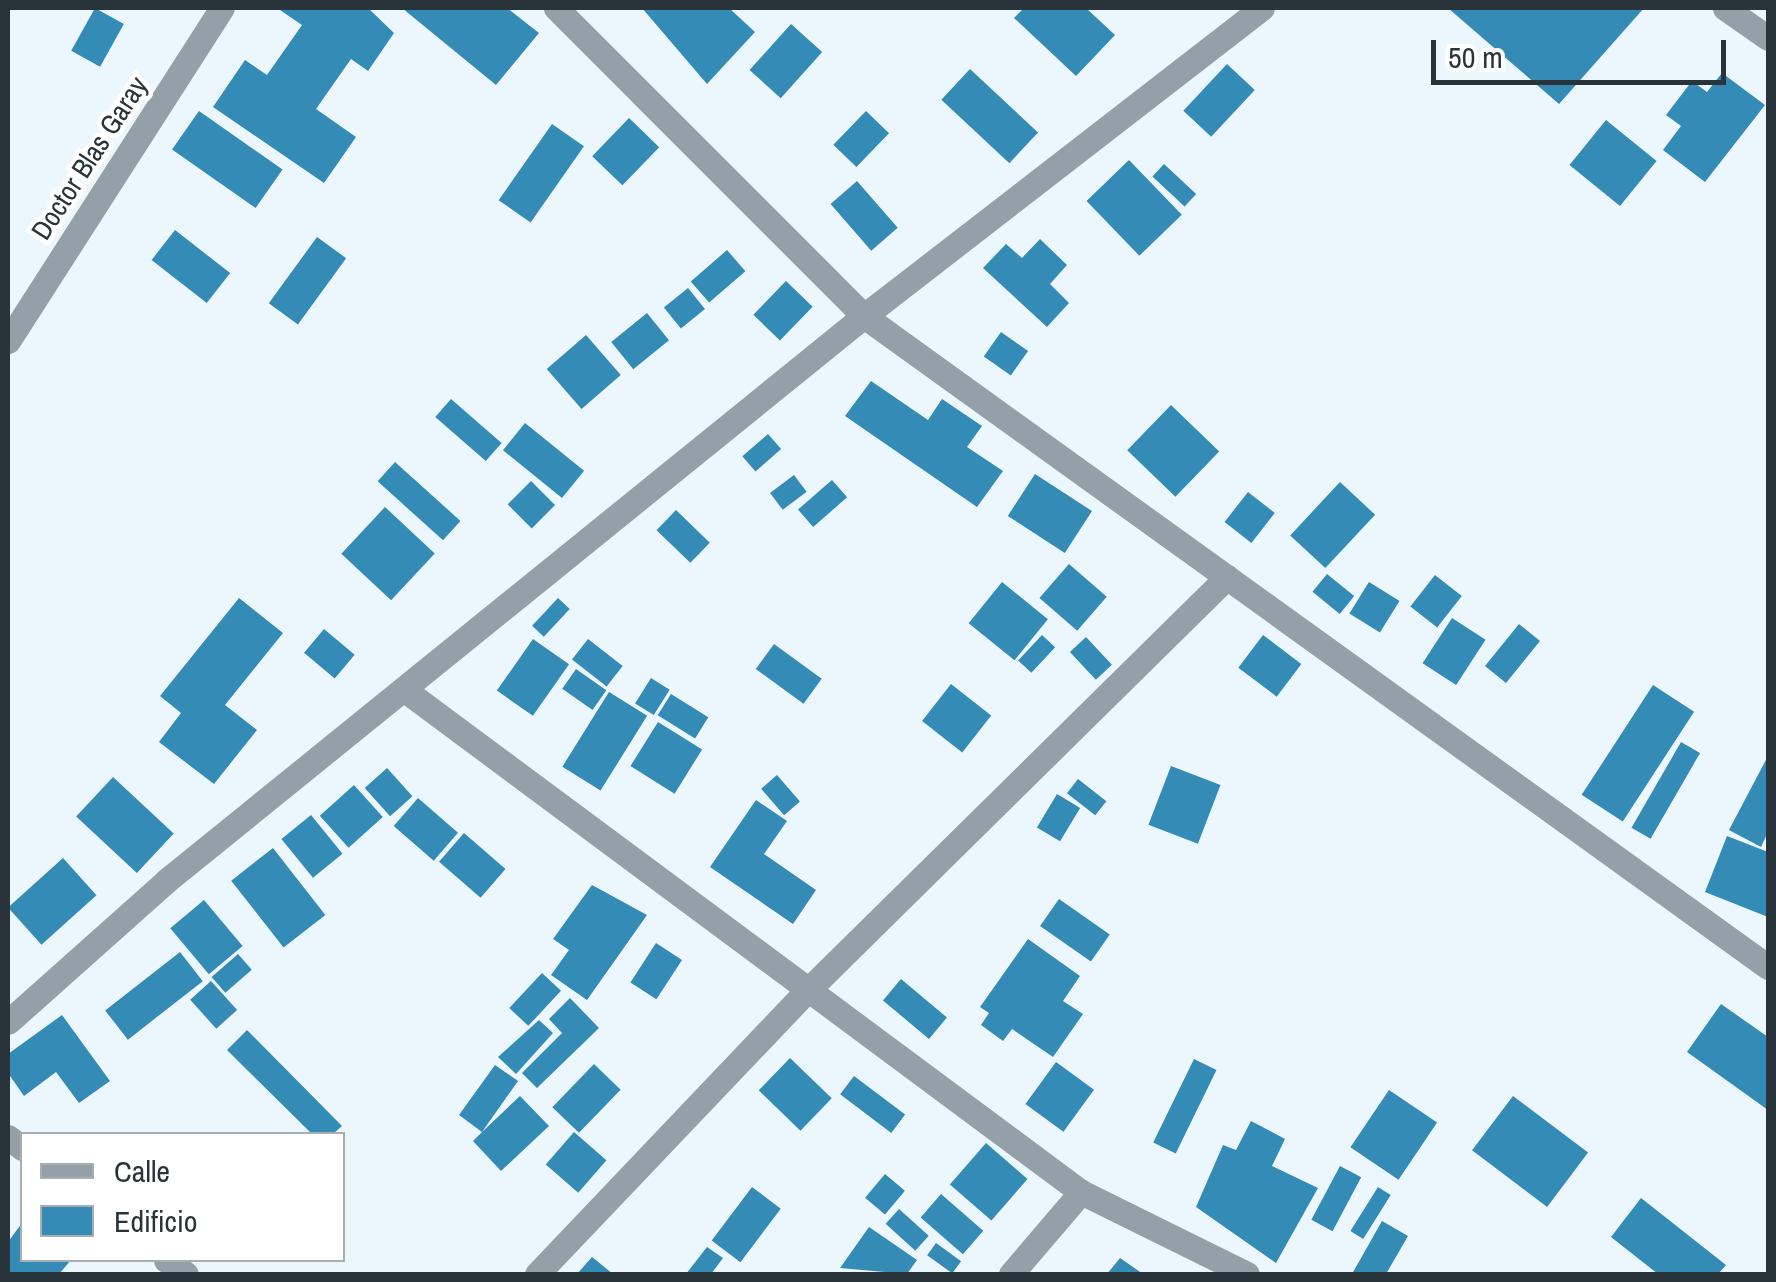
<!DOCTYPE html>
<style>
body{margin:0}
#map{position:relative;width:1776px;height:1282px;overflow:hidden;background:#ebf6fd;font-family:"Archivo Narrow",sans-serif}
div>[style]{position:absolute}
[style*='--x']{left:calc(var(--x)*1px);top:calc(var(--y)*1px);width:calc(var(--w)*1px);rotate:calc(var(--a)*1deg)}
.building>*{inset:0;background:#348bb5;transform-origin:0 0}
.street>*{height:25px;margin:-12.5px;padding:0 12.5px;transform-origin:12.5px;border-radius:12.5px;background:#94a0a7}
span{translate:-50% -50%;white-space:nowrap;text-align:center;line-height:1.15;-webkit-text-stroke:9px #fff;paint-order:stroke}
.street-label{font-size:28px;color:#28343a}
.frame{position:absolute;inset:0;border:10px solid #28343a;pointer-events:none}
.legend{position:absolute;left:20px;top:1132px;width:325px;height:130px;box-sizing:border-box;background:#fff;border:2px solid #a9aeb0;margin:0;padding:12px 18px;list-style:none;font-size:30px;color:#28343a}
.legend li{display:flex;align-items:center;gap:20px;height:50px}
.legend b{width:50px;border:2px solid #a9aeb0}
.scale{position:absolute;left:1431px;top:40px;width:295px;height:45px;box-sizing:border-box;border:5px solid #28343a;border-top:0;padding-left:12px;font-size:30px;line-height:35px;white-space:nowrap;color:#28343a;-webkit-text-stroke:8px #fff;paint-order:stroke}
</style>
<div id="map">
<div class="building">
<i style="left:95px;top:8px;width:33px;height:49px;rotate:29deg"></i>
<i style="clip-path:polygon(277px 8px,368px 8px,394px 33px,368px 71px,351px 59px,316px 109px,356px 137px,324px 183px,213px 107px,245px 60px,267px 75px,302px 25px)"></i>
<i style="clip-path:polygon(402px 8px,507px 8px,539px 33px,496px 85px)"></i>
<i style="clip-path:polygon(642px 8px,729px 8px,755px 32px,707px 84px)"></i>
<i style="clip-path:polygon(1024px 8px,1086px 8px,1115px 35px,1076px 76px,1014px 18px)"></i>
<i style="clip-path:polygon(1448px 8px,1644px 8px,1559px 104px)"></i>
<i style="left:791px;top:24px;width:42px;height:62px;rotate:42deg"></i>
<i style="left:1227px;top:64px;width:38px;height:64px;rotate:43deg"></i>
<i style="left:970px;top:69px;width:93px;height:42px;rotate:43deg"></i>
<i style="clip-path:polygon(1722px 73px,1765px 105px,1705px 182px,1663px 150px,1681px 126px,1666px 115px,1692px 81px,1707px 92px)"></i>
<i style="left:199px;top:111px;width:102px;height:47px;rotate:35deg"></i>
<i style="left:866px;top:111px;width:32px;height:47px;rotate:44deg"></i>
<i style="left:629px;top:118px;width:42px;height:53px;rotate:44deg"></i>
<i style="left:1606px;top:120px;width:65px;height:58px;rotate:39deg"></i>
<i style="left:552px;top:124px;width:39px;height:93px;rotate:35deg"></i>
<i style="left:1129px;top:160px;width:76px;height:59px;rotate:46deg"></i>
<i style="left:1164px;top:164px;width:44px;height:17px;rotate:43deg"></i>
<i style="left:857px;top:181px;width:62px;height:35px;rotate:49deg"></i>
<i style="left:175px;top:230px;width:70px;height:38px;rotate:38deg"></i>
<i style="left:317px;top:237px;width:36px;height:82px;rotate:36deg"></i>
<i style="clip-path:polygon(1040px 239px,1067px 265px,1050px 284px,1069px 303px,1047px 327px,983px 268px,1006px 244px,1022px 258px)"></i>
<i style="left:727px;top:250px;width:28px;height:48px;rotate:49deg"></i>
<i style="left:786px;top:281px;width:37px;height:47px;rotate:44deg"></i>
<i style="left:688px;top:288px;width:27px;height:31px;rotate:51deg"></i>
<i style="left:647px;top:313px;width:35px;height:46px;rotate:51deg"></i>
<i style="left:1001px;top:332px;width:33px;height:30px;rotate:35deg"></i>
<i style="left:586px;top:335px;width:53px;height:52px;rotate:49deg"></i>
<i style="clip-path:polygon(871px 381px,928px 420px,942px 399px,982px 426px,967px 447px,1003px 471px,977px 507px,845px 416px)"></i>
<i style="left:451px;top:399px;width:67px;height:24px;rotate:41deg"></i>
<i style="left:1171px;top:405px;width:67px;height:63px;rotate:44deg"></i>
<i style="left:525px;top:423px;width:76px;height:35px;rotate:39deg"></i>
<i style="left:768px;top:434px;width:20px;height:34px;rotate:49deg"></i>
<i style="left:395px;top:462px;width:88px;height:26px;rotate:42deg"></i>
<i style="left:1035px;top:474px;width:68px;height:50px;rotate:33deg"></i>
<i style="left:794px;top:475px;width:21px;height:30px;rotate:53deg"></i>
<i style="left:832px;top:480px;width:23px;height:45px;rotate:49deg"></i>
<i style="left:531px;top:481px;width:34px;height:33px;rotate:45deg"></i>
<i style="left:1340px;top:482px;width:48px;height:73px;rotate:43deg"></i>
<i style="left:1248px;top:492px;width:34px;height:38px;rotate:38deg"></i>
<i style="left:385px;top:507px;width:68px;height:64px;rotate:43deg"></i>
<i style="left:676px;top:510px;width:47px;height:28px;rotate:44deg"></i>
<i style="left:1069px;top:564px;width:50px;height:45px;rotate:41deg"></i>
<i style="left:1327px;top:574px;width:35px;height:23px;rotate:39deg"></i>
<i style="left:1435px;top:575px;width:34px;height:40px;rotate:38deg"></i>
<i style="left:1002px;top:582px;width:59px;height:53px;rotate:39deg"></i>
<i style="left:1369px;top:582px;width:36px;height:37px;rotate:32deg"></i>
<i style="clip-path:polygon(239px 598px,283px 633px,225px 705px,257px 730px,214px 784px,159px 742px,181px 713px,160px 696px)"></i>
<i style="left:558px;top:598px;width:16px;height:38px;rotate:43deg"></i>
<i style="left:1452px;top:618px;width:40px;height:54px;rotate:33deg"></i>
<i style="left:1519px;top:624px;width:27px;height:54px;rotate:39deg"></i>
<i style="left:324px;top:629px;width:40px;height:31px;rotate:40deg"></i>
<i style="left:1042px;top:635px;width:18px;height:35px;rotate:43deg"></i>
<i style="left:1263px;top:635px;width:48px;height:41px;rotate:37deg"></i>
<i style="left:1086px;top:637px;width:38px;height:22px;rotate:47deg"></i>
<i style="left:533px;top:639px;width:44px;height:63px;rotate:35deg"></i>
<i style="left:588px;top:639px;width:44px;height:26px;rotate:38deg"></i>
<i style="left:774px;top:644px;width:59px;height:31px;rotate:36deg"></i>
<i style="left:576px;top:669px;width:37px;height:24px;rotate:35deg"></i>
<i style="left:651px;top:678px;width:22px;height:30px;rotate:32deg"></i>
<i style="left:951px;top:684px;width:51px;height:47px;rotate:38deg"></i>
<i style="left:1653px;top:685px;width:49px;height:131px;rotate:33deg"></i>
<i style="left:609px;top:692px;width:45px;height:88px;rotate:32deg"></i>
<i style="left:671px;top:694px;width:44px;height:25px;rotate:32deg"></i>
<i style="left:658px;top:722px;width:52px;height:52px;rotate:32deg"></i>
<i style="left:1681px;top:742px;width:22px;height:99px;rotate:30deg"></i>
<i style="clip-path:polygon(1768px 756px,1768px 832px,1761px 847px,1729px 830px)"></i>
<i style="left:1171px;top:766px;width:53px;height:63px;rotate:21deg"></i>
<i style="left:387px;top:768px;width:38px;height:30px;rotate:48deg"></i>
<i style="left:777px;top:775px;width:35px;height:21px;rotate:49deg"></i>
<i style="left:113px;top:777px;width:83px;height:54px;rotate:43deg"></i>
<i style="left:1078px;top:779px;width:36px;height:18px;rotate:38deg"></i>
<i style="left:354px;top:785px;width:43px;height:46px;rotate:48deg"></i>
<i style="left:1057px;top:794px;width:27px;height:39px;rotate:31deg"></i>
<i style="left:418px;top:798px;width:53px;height:37px;rotate:41deg"></i>
<i style="clip-path:polygon(756px 800px,787px 821px,764px 854px,816px 890px,793px 924px,710px 867px)"></i>
<i style="left:311px;top:815px;width:50px;height:38px;rotate:51deg"></i>
<i style="left:464px;top:833px;width:55px;height:38px;rotate:41deg"></i>
<i style="clip-path:polygon(1727px 836px,1768px 852px,1768px 917px,1705px 892px)"></i>
<i style="left:273px;top:848px;width:85px;height:53px;rotate:52deg"></i>
<i style="left:63px;top:858px;width:50px;height:74px;rotate:48deg"></i>
<i style="clip-path:polygon(592px 885px,647px 915px,587px 1000px,551px 975px,569px 950px,553px 939px)"></i>
<i style="left:1059px;top:899px;width:62px;height:33px;rotate:35deg"></i>
<i style="left:204px;top:900px;width:60px;height:44px;rotate:50deg"></i>
<i style="clip-path:polygon(1028px 939px,1080px 976px,1063px 1001px,1083px 1014px,1053px 1057px,1012px 1029px,1003px 1041px,981px 1025px,989px 1013px,980px 1007px)"></i>
<i style="left:656px;top:943px;width:31px;height:47px;rotate:33deg"></i>
<i style="left:180px;top:952px;width:37px;height:95px;rotate:52deg"></i>
<i style="left:238px;top:954px;width:21px;height:35px;rotate:49deg"></i>
<i style="left:542px;top:973px;width:26px;height:48px;rotate:43deg"></i>
<i style="left:901px;top:979px;width:60px;height:28px;rotate:40deg"></i>
<i style="left:211px;top:981px;width:39px;height:28px;rotate:48deg"></i>
<i style="clip-path:polygon(570px 998px,599px 1028px,537px 1088px,522px 1073px,562px 1033px,549px 1019px)"></i>
<i style="clip-path:polygon(1721px 1004px,1768px 1037px,1768px 1110px,1687px 1052px)"></i>
<i style="clip-path:polygon(62px 1015px,110px 1081px,79px 1103px,56px 1072px,24px 1096px,8px 1073px,8px 1054px)"></i>
<i style="clip-path:polygon(539px 1020px,553px 1033px,516px 1074px,498px 1057px)"></i>
<i style="clip-path:polygon(247px 1030px,342px 1126px,333px 1134px,312px 1134px,227px 1050px)"></i>
<i style="left:790px;top:1058px;width:58px;height:45px;rotate:44deg"></i>
<i style="left:1194px;top:1059px;width:25px;height:93px;rotate:26deg"></i>
<i style="left:1056px;top:1062px;width:47px;height:52px;rotate:36deg"></i>
<i style="left:594px;top:1064px;width:37px;height:60px;rotate:44deg"></i>
<i style="clip-path:polygon(495px 1065px,518px 1081px,482px 1132px,520px 1096px,549px 1126px,501px 1171px,473px 1141px,482px 1132px,459px 1115px)"></i>
<i style="left:854px;top:1076px;width:64px;height:23px;rotate:37deg"></i>
<i style="left:1389px;top:1090px;width:58px;height:69px;rotate:34deg"></i>
<i style="left:1513px;top:1096px;width:94px;height:68px;rotate:37deg"></i>
<i style="clip-path:polygon(1251px 1121px,1285px 1139px,1272px 1166px,1318px 1188px,1276px 1263px,1196px 1207px,1223px 1145px,1236px 1150px)"></i>
<i style="left:574px;top:1132px;width:43px;height:43px;rotate:41deg"></i>
<i style="left:986px;top:1143px;width:55px;height:55px;rotate:41deg"></i>
<i style="left:1340px;top:1166px;width:24px;height:61px;rotate:28deg"></i>
<i style="left:885px;top:1174px;width:26px;height:31px;rotate:40deg"></i>
<i style="left:752px;top:1187px;width:36px;height:67px;rotate:37deg"></i>
<i style="left:1378px;top:1187px;width:15px;height:52px;rotate:32deg"></i>
<i style="left:941px;top:1194px;width:56px;height:31px;rotate:41deg"></i>
<i style="clip-path:polygon(1641px 1198px,1726px 1265px,1718px 1274px,1658px 1274px,1611px 1237px)"></i>
<i style="left:899px;top:1209px;width:40px;height:20px;rotate:42deg"></i>
<i style="clip-path:polygon(1382px 1221px,1408px 1236px,1386px 1274px,1352px 1274px)"></i>
<i style="clip-path:polygon(22px 1223px,22px 1260px,71px 1260px,59px 1274px,8px 1274px,8px 1242px)"></i>
<i style="clip-path:polygon(869px 1227px,917px 1260px,907px 1274px,840px 1268px)"></i>
<i style="left:936px;top:1243px;width:31px;height:15px;rotate:36deg"></i>
<i style="clip-path:polygon(707px 1247px,723px 1258px,711px 1274px,686px 1274px)"></i>
<i style="clip-path:polygon(592px 1257px,613px 1274px,577px 1274px)"></i>
<i style="clip-path:polygon(1120px 1258px,1143px 1274px,1107px 1274px)"></i>
</div>
<div class="street">
<i style="--x:556;--y:8;--w:436;--a:45"></i>
<i style="--x:864;--y:316;--w:1114;--a:35.76"></i>
<i style="--x:1725;--y:8;--w:52;--a:34.9"></i>
<i style="--x:8;--y:341;--w:396;--a:-57.3"></i>
<i style="--x:406;--y:691;--w:841;--a:36.58"></i>
<i style="--x:1081;--y:1192;--w:185;--a:26.3"></i>
<i style="--x:8;--y:1022;--w:212;--a:-41.7"></i>
<i style="--x:166;--y:881;--w:898;--a:-38.99"></i>
<i style="--x:864;--y:316;--w:503;--a:-37.74"></i>
<i style="--x:8;--y:1137;--w:18;--a:38"></i>
<i style="--x:166;--y:1260;--w:24;--a:35"></i>
<i style="--x:537;--y:1274;--w:390;--a:-46.4"></i>
<i style="--x:806;--y:992;--w:591;--a:-44.59"></i>
<i style="--x:1011;--y:1274;--w:108;--a:-49.5"></i>
</div>
<div class="street-label">
<span style="left:89px;top:158px;rotate:-57deg">Doctor Blas Garay</span>
</div>
<div class="frame"></div>
<ul class="legend">
<li><b style="height:12px;background:#94a0a7"></b>Calle</li>
<li><b style="height:28px;background:#348bb5"></b>Edificio</li>
</ul>
<div class="scale">50 m</div>
</div>
